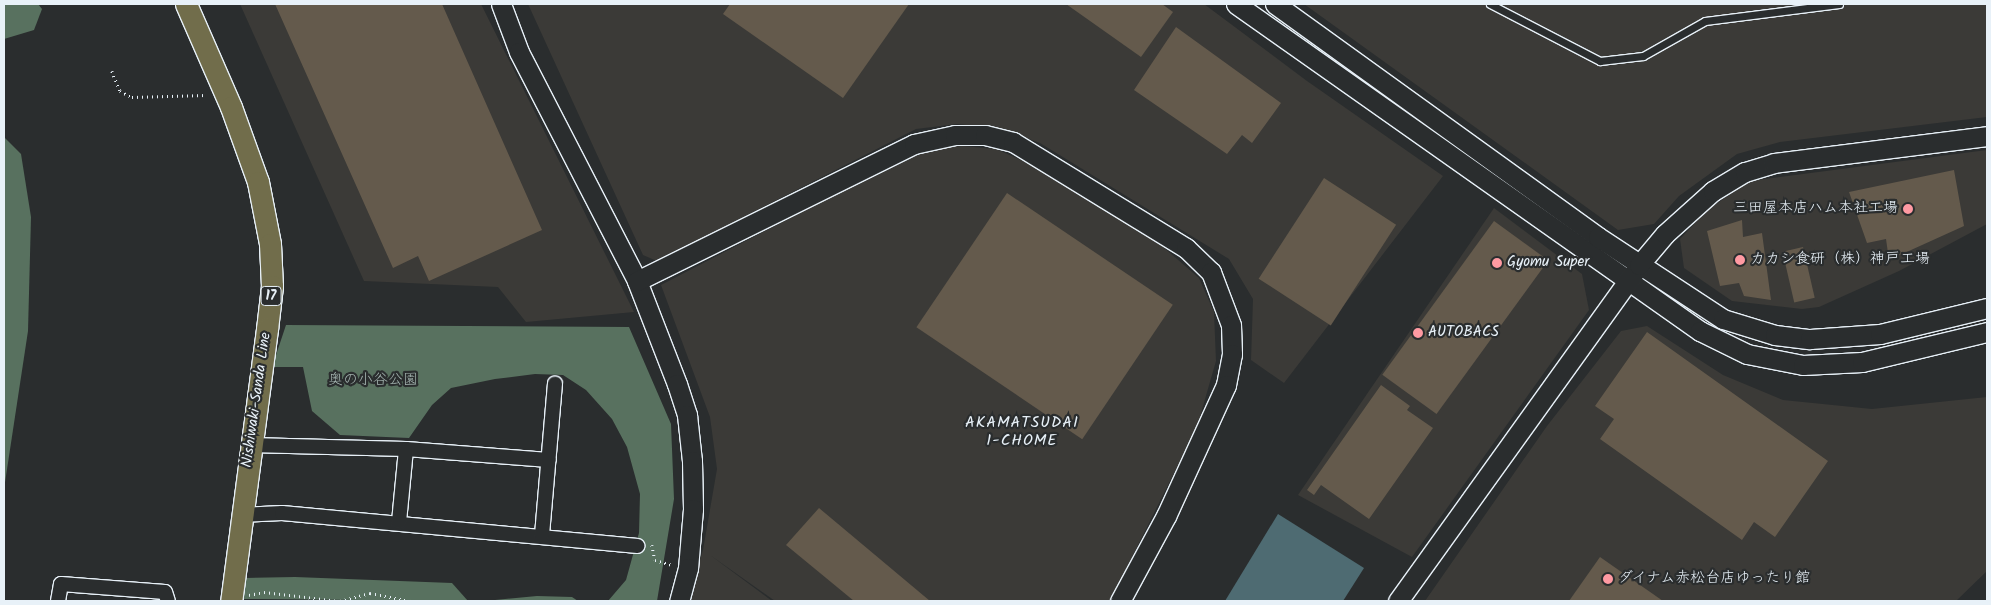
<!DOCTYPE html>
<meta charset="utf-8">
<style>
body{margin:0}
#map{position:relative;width:1991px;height:605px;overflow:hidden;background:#2a2d2e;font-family:Kalam,"Klee One",sans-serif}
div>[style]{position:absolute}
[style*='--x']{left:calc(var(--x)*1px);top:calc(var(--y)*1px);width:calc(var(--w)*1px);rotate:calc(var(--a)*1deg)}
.built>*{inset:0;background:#3b3a37}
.green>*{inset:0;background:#58715f}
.water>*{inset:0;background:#4e6b72}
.building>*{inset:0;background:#645a4c;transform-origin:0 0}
.path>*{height:2.5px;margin-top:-1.25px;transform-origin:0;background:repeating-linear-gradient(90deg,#e8f1f8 0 1px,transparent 0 5px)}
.roads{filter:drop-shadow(1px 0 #e8f1f8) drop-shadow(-1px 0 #e8f1f8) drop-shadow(0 1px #e8f1f8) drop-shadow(0 -1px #e8f1f8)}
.lane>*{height:7px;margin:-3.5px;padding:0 3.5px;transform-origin:3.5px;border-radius:3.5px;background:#2a2d2e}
.street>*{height:14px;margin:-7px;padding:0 7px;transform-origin:7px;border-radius:7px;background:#2a2d2e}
.secondary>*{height:19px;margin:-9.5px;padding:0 9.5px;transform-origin:9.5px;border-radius:9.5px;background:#2a2d2e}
.primary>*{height:21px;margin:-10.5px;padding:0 10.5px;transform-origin:10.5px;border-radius:10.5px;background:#716d4b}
.dots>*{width:14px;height:14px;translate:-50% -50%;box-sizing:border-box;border:2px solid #2a2d2e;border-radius:50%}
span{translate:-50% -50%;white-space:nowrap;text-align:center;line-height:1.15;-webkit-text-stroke:4.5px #2a2d2e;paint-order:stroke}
.shield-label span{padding:1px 4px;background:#2a2d2e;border:1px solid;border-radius:4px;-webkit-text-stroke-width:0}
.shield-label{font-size:14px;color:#e8f1f8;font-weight:700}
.poi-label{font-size:15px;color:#e8f1f8}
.right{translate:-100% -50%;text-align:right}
.left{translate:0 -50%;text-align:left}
.park-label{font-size:15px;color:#a7b7b3}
.street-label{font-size:15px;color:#e8f1f8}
.neighbourhood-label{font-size:16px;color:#e8f1f8;letter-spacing:1px}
.frame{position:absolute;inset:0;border:5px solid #e8f1f8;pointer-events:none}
</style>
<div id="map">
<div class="built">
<i style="clip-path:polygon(240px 4px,481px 4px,634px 312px,526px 322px,498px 287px,364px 281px)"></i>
<i style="clip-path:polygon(528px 4px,1204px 4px,1307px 81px,1443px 176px,1284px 383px,1251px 360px,1253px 299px,1229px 259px,1040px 143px,1002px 129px,957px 124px,916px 129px,657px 261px,643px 255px)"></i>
<i style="clip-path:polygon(1304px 4px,1987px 4px,1987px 117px,1780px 142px,1737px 154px,1679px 196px,1654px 224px,1618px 230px)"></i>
<i style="clip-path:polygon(962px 146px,996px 149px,1025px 162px,1091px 199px,1155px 240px,1199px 278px,1214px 312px,1216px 361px,1197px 427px,1110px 601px,775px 601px,710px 555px,772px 601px,687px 601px,703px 550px,717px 469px,710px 417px,661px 285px,902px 160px,933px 148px)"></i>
<i style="clip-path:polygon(1987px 150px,1987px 224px,1899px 271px,1819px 307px,1802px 309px,1732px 301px,1684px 268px,1680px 239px,1707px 210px,1750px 181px)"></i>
<i style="clip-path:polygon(1494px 208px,1582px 274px,1589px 310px,1412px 557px,1298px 495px)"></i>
<i style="clip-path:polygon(1647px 326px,1723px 375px,1783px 400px,1872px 409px,1987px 397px,1987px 571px,1956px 601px,1425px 601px,1547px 426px,1621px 331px)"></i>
</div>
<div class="green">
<i style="clip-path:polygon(4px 4px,38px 4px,42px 9px,34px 30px,4px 39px)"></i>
<i style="clip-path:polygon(4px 137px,21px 154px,31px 217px,28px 331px,4px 489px)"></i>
<i style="clip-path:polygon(286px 325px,629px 327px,671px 424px,674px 499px,657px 601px,608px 601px,626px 580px,639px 533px,640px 494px,627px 447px,612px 419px,586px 390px,563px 375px,535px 374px,495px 379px,451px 388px,432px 405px,409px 438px,340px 435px,312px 411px,303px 367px,272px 367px)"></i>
<i style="clip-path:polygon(295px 577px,452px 583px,468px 601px,242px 599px,245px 578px)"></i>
<i style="clip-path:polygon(537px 596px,572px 597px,578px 601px,485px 601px)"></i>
</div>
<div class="water">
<i style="clip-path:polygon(1278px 514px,1364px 568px,1343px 601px,1225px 601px)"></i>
</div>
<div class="building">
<i style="clip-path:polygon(275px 4px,442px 4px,542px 230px,429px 281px,418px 256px,393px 268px)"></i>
<i style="clip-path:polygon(730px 4px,909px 4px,843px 98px,723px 14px)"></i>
<i style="clip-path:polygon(1066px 4px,1162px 4px,1173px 12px,1141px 57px)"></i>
<i style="clip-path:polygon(1176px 27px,1281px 103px,1252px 143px,1242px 135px,1227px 154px,1134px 90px)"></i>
<i style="clip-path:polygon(1954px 170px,1964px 226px,1889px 260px,1886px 239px,1867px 243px,1849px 192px)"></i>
<i style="left:1324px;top:178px;width:86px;height:120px;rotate:33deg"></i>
<i style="left:1007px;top:193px;width:200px;height:162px;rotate:34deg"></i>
<i style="clip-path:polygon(1742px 220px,1743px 237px,1762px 233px,1771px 300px,1744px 296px,1739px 283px,1720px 286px,1707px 231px)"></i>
<i style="left:1494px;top:221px;width:67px;height:190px;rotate:36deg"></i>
<i style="left:1803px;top:247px;width:52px;height:21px;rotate:77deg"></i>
<i style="clip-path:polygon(1647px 332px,1828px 461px,1775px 537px,1754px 522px,1742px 540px,1600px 439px,1614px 419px,1595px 406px)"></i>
<i style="clip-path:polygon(1381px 385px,1410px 406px,1407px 410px,1433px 428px,1369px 519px,1321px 485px,1314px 495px,1307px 490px)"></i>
<i style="clip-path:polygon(819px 508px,930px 601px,854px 601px,786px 545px)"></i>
<i style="clip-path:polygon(1600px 557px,1663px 601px,1569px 601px)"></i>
</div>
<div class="path">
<i style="--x:112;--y:71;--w:22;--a:68"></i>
<i style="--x:120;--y:91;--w:13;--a:27"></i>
<i style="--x:132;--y:97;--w:75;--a:-1.5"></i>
<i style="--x:652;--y:545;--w:15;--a:79"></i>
<i style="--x:655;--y:560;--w:19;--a:16"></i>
<i style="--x:249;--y:595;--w:15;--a:-11"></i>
<i style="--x:264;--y:592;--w:77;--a:6.8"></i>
<i style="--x:340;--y:601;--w:31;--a:-15"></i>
<i style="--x:370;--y:593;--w:41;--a:11.3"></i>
</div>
<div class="roads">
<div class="lane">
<i style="--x:1490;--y:4;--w:124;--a:27.4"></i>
<i style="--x:1600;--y:61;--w:43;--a:-6.6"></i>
<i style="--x:1643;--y:56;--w:71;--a:-29.4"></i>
<i style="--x:1705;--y:21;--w:135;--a:-7.2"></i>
</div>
<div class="street">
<i style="--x:250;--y:445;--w:156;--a:1.5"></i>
<i style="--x:406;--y:449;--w:143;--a:4.4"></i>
<i style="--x:240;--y:515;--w:42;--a:-2.7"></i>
<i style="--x:282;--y:513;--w:357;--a:5.3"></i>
<i style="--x:399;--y:522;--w:73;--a:-84.5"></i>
<i style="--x:542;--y:535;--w:152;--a:-85.1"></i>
<i style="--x:58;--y:601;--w:17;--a:-80"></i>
<i style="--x:61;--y:584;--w:104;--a:4.4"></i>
<i style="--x:165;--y:592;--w:9;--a:72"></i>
</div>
<div class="secondary">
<i style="--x:501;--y:4;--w:51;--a:69.4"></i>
<i style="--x:519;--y:52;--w:258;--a:62.7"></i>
<i style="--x:637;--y:281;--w:110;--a:68.8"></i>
<i style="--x:677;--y:384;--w:33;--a:72"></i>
<i style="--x:687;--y:415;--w:46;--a:83.8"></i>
<i style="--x:692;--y:461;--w:48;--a:88.8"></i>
<i style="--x:693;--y:509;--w:59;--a:94.8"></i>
<i style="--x:688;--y:568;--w:34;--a:105"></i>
<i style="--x:1236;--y:4;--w:568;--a:35.17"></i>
<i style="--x:1700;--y:331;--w:52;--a:26.1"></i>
<i style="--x:1747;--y:354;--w:57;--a:11.1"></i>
<i style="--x:1803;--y:365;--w:59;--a:-2.9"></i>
<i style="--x:1862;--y:362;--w:129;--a:-13.5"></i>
<i style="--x:1275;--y:4;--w:398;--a:35.8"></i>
<i style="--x:1598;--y:237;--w:149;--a:33.3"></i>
<i style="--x:1723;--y:319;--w:54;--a:17.1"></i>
<i style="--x:1775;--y:335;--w:35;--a:7"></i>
<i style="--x:1810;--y:339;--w:70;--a:-4.1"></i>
<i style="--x:1880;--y:334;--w:110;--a:-13.7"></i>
<i style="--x:637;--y:281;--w:309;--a:-26.3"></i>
<i style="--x:914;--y:144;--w:42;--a:-12.4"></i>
<i style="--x:955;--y:135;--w:30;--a:0"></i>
<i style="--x:985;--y:135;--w:29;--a:14"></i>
<i style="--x:1013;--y:142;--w:203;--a:31.5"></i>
<i style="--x:1186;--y:248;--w:35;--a:44"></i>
<i style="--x:1211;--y:272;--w:57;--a:69.3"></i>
<i style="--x:1231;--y:325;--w:29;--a:88"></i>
<i style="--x:1232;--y:354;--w:32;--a:101"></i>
<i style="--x:1226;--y:385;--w:144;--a:114.6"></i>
<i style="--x:1166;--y:516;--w:97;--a:118.4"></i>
<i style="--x:1398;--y:601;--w:413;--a:-54.3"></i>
<i style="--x:1639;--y:265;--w:40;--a:-50"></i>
<i style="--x:1665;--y:234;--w:64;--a:-41.9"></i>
<i style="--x:1713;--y:191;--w:37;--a:-31"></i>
<i style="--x:1745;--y:172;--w:30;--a:-17"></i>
<i style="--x:1774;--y:163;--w:215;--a:-7.2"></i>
</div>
<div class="primary">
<i style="--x:186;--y:4;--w:112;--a:66.4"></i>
<i style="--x:231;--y:107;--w:80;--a:70.2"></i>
<i style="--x:258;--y:182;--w:63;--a:79"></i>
<i style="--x:270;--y:244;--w:42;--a:87.3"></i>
<i style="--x:272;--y:286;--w:43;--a:96.6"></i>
<i style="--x:267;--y:329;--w:274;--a:97.5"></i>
</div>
</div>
<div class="dots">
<i style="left:1908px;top:209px;background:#ff9aa2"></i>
<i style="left:1740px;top:260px;background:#ff9aa2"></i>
<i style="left:1497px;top:263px;background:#ff9aa2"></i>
<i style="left:1418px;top:333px;background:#ff9aa2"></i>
<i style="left:1608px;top:579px;background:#ff9aa2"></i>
</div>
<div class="shield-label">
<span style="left:271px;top:296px">17</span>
</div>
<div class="poi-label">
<span class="right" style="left:1898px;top:209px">三田屋本店ハム本社工場</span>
<span class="left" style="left:1750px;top:260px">カカシ食研（株）神戸工場</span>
<span class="left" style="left:1507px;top:263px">Gyomu Super</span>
<span class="left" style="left:1428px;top:333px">AUTOBACS</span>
<span class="left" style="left:1618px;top:579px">ダイナム赤松台店ゆったり館</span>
</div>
<div class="park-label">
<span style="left:373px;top:381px">奥の小谷公園</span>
</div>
<div class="street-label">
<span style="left:257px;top:400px;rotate:-82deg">Nishiwaki-Sanda Line</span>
</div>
<div class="neighbourhood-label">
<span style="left:1022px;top:432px">AKAMATSUDAI<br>1-CHOME</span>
</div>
<div class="frame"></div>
</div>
